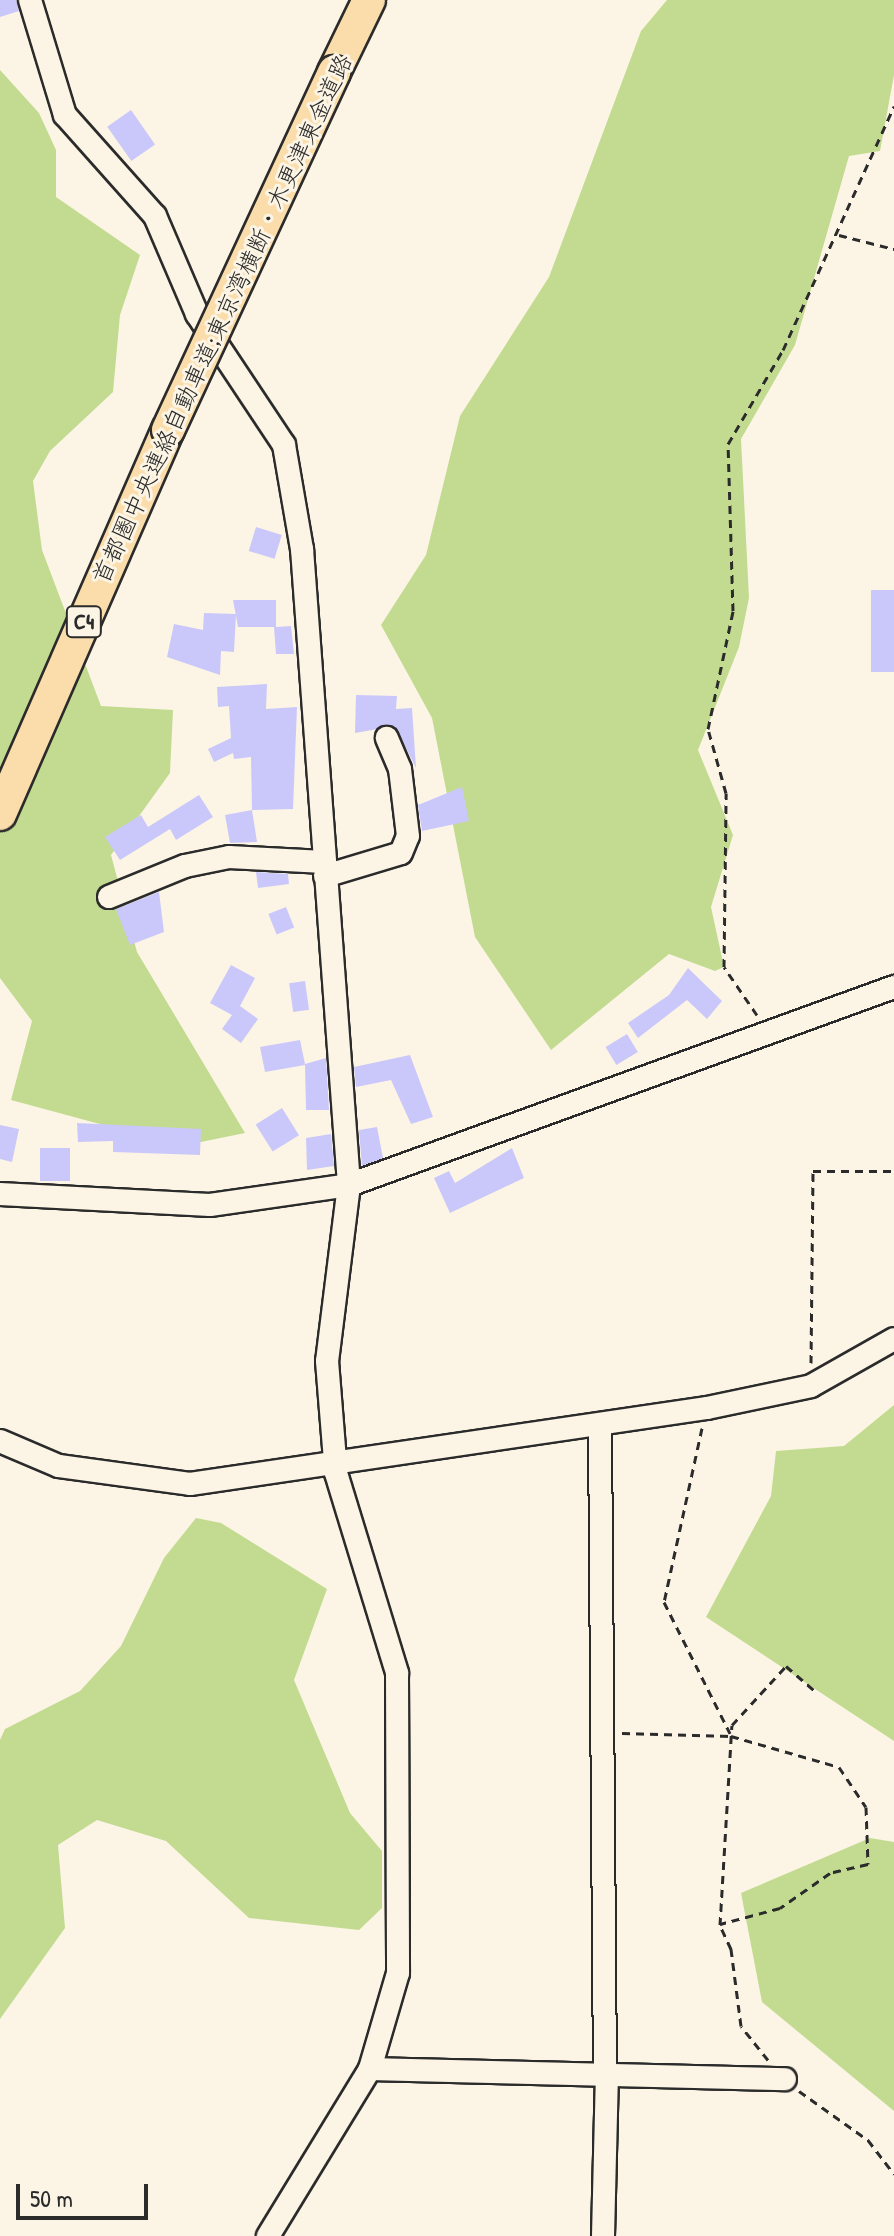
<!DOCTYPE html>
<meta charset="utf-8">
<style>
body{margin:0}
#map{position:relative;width:894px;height:2236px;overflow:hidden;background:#fcf5e5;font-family:"Patrick Hand","Klee One",sans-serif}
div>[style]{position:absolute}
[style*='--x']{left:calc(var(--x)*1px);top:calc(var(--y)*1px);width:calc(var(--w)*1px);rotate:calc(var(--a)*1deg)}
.green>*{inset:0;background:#c3db91}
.building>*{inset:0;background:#cac8fa;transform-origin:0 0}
.path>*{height:3px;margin-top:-1.5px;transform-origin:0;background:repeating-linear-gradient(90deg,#2b2b2b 0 8px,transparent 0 14px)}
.roads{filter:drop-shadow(2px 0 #2b2b2b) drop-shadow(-2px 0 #2b2b2b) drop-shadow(0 2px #2b2b2b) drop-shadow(0 -2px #2b2b2b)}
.minor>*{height:22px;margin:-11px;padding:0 11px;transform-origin:11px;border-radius:11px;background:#fcf5e5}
.highway>*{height:32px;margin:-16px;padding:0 16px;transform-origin:16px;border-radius:16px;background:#fbddab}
.bridges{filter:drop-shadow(2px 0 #2b2b2b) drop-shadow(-2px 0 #2b2b2b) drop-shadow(0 2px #2b2b2b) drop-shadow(0 -2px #2b2b2b)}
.highway-bridge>*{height:32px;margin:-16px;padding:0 16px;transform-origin:16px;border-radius:16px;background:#fbddab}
span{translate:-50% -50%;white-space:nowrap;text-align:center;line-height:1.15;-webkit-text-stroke:6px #fcf5e5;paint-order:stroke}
.shield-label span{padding:2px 6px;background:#fcf5e5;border:2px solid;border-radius:6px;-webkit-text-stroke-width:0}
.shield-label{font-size:22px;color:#2b2b2b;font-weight:700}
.street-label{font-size:24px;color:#2b2b2b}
.scale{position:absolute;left:16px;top:2184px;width:132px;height:36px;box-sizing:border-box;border:4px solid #2b2b2b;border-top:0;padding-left:10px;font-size:24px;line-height:28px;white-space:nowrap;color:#2b2b2b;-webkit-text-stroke:6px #fcf5e5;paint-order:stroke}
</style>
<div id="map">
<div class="green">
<i style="clip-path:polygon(667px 0,894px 0,894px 75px,880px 151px,849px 156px,795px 345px,741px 439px,749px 598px,739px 647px,698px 750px,733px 835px,711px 907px,724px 967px,715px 971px,669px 954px,551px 1050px,475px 937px,432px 718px,381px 625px,426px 555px,460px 416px,549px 277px,641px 31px)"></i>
<i style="clip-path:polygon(0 70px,39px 113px,56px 150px,56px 197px,140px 255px,120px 315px,113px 392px,50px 451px,33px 481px,42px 550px,101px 706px,173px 710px,170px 773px,111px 855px,137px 952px,245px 1133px,181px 1146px,11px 1100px,32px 1021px,0 978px)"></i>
<i style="clip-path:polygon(894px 1405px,894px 1741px,706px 1617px,771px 1496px,776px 1451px,844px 1446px)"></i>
<i style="clip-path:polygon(196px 1518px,221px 1523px,327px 1589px,294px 1680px,350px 1813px,382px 1851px,382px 1908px,359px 1930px,249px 1918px,166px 1841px,97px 1820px,58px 1845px,65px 1928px,0 2019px,0 1740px,5px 1729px,80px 1691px,121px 1646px,164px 1558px)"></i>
<i style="clip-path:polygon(870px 1838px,894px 1842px,894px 2111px,762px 2002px,741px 1893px)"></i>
</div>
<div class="building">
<i style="clip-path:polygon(0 0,16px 0,19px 11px,0 17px)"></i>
<i style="left:131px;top:110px;width:42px;height:29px;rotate:55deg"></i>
<i style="left:256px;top:527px;width:27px;height:25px;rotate:17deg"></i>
<i style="left:871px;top:590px;width:23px;height:82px"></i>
<i style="clip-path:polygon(233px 600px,276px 600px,276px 627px,291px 626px,294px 654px,276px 654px,274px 627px,238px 627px)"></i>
<i style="clip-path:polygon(204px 613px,236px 614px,234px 652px,221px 651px,220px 675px,167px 657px,174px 624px,203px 630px)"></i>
<i style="clip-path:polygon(267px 684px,266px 709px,297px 707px,293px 809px,252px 810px,251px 757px,234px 759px,233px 753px,214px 762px,208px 749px,231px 738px,229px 706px,218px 707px,217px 687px)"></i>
<i style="clip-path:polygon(356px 695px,397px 696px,396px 709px,412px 708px,416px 768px,395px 726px,355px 733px)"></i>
<i style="clip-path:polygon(462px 787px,469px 821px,422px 831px,418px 805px)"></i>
<i style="clip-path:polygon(199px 795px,213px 817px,176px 840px,170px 829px,120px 860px,105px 837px,141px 815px,148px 827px)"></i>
<i style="clip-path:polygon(252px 810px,257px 842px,230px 843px,225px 815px)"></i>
<i style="clip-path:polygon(256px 872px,288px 874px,289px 884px,258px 888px)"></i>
<i style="clip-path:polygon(159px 892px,164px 932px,130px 945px,116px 909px)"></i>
<i style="left:286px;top:907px;width:22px;height:19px;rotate:68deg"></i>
<i style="clip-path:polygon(231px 965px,255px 978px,240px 1006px,258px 1019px,241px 1043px,222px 1029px,232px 1015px,210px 1003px)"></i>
<i style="clip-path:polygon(688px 968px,722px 1001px,707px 1019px,687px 1000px,638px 1038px,628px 1023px,669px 995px)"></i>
<i style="left:305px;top:981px;width:29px;height:16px;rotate:82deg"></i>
<i style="left:627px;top:1034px;width:21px;height:25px;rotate:59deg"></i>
<i style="clip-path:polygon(300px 1040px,305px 1064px,326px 1058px,329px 1110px,306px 1110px,305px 1065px,265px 1072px,260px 1047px)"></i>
<i style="clip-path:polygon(410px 1055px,433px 1117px,411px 1124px,391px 1080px,356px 1087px,354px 1067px)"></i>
<i style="left:282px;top:1108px;width:32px;height:31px;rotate:58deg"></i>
<i style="clip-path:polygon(77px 1123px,201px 1129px,200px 1155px,113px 1152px,113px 1141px,78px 1142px)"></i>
<i style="clip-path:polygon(0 1125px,19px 1129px,12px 1162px,0 1159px)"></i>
<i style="clip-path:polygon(377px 1127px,383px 1158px,362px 1166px,359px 1130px)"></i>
<i style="clip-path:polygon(331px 1134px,334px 1166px,307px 1170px,306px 1138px)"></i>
<i style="left:40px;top:1148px;width:30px;height:33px"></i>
<i style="clip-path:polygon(512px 1148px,524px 1178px,450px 1213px,434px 1178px,449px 1171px,455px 1183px)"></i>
</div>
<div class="path">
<i style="--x:839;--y:235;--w:57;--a:14.3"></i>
<i style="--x:757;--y:1015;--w:58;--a:-124.5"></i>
<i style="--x:724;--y:967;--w:174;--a:-89.3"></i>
<i style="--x:726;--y:793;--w:66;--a:-105.7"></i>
<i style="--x:708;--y:729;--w:121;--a:-78"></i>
<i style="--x:733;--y:611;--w:167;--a:-91.7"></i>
<i style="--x:728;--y:444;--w:109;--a:-59.7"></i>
<i style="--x:783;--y:350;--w:268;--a:-65.5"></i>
<i style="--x:811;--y:1363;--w:192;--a:-89.4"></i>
<i style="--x:813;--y:1171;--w:81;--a:0"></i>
<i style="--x:702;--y:1428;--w:178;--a:102.3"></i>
<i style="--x:664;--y:1602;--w:147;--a:63.3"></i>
<i style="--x:622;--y:1733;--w:109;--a:1.6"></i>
<i style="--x:731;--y:1736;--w:112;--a:16"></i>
<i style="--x:839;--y:1767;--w:48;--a:56"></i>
<i style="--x:866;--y:1807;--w:57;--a:88"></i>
<i style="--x:868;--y:1864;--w:39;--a:167"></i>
<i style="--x:830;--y:1873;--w:61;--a:145"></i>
<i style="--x:780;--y:1908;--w:62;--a:165.1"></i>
<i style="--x:768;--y:2060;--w:43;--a:-128.5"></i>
<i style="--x:741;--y:2026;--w:78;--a:-97.4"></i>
<i style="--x:731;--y:1949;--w:26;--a:-115"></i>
<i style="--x:720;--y:1925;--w:200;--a:-86.6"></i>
<i style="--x:732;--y:1725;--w:80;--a:-47.5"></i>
<i style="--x:786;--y:1666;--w:40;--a:41"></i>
<i style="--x:799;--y:2091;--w:85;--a:35.4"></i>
<i style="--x:868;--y:2140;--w:43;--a:52.6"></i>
</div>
<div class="roads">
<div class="minor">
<i style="--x:30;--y:0;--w:120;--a:73.1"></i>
<i style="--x:65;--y:115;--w:135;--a:48.3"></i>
<i style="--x:155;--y:216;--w:107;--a:66.8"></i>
<i style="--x:197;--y:314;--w:157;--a:56.4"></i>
<i style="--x:284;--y:445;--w:106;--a:80.2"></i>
<i style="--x:302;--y:549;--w:638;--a:85.77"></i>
<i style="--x:349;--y:1185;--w:177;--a:97.1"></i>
<i style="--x:327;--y:1361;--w:112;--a:85.4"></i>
<i style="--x:336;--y:1473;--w:209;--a:73"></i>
<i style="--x:397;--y:1673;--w:300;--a:89.8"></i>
<i style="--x:398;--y:1973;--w:100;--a:106.3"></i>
<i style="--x:370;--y:2069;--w:196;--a:121.4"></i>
<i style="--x:325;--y:876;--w:79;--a:-16.8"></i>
<i style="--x:401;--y:853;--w:18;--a:-68"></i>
<i style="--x:408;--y:836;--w:67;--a:-96.8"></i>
<i style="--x:400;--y:769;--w:34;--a:-113"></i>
<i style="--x:109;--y:897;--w:82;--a:-22.2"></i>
<i style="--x:185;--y:866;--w:45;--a:-11.6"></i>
<i style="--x:229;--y:857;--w:95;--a:3"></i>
<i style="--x:0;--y:1194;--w:210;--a:3"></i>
<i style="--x:210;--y:1205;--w:140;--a:-8.2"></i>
<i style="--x:349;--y:1185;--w:580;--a:-19.97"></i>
<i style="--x:600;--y:1427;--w:646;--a:89.56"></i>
<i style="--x:0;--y:1441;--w:64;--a:23"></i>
<i style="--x:59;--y:1466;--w:132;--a:7.8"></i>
<i style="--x:190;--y:1484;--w:523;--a:-8.36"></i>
<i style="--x:707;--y:1408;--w:106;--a:-11.9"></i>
<i style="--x:811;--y:1386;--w:95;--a:-29.5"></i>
<i style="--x:370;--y:2069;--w:415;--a:1.4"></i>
<i style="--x:603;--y:2236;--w:163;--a:-88.6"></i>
</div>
<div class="highway">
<i style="--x:334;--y:72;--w:80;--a:-64.1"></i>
<i style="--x:0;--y:814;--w:419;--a:-66.4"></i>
</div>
</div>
<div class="bridges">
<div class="highway-bridge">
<i style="--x:168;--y:430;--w:395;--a:-65.1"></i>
</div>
</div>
<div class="shield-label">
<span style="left:84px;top:622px">C4</span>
</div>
<div class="street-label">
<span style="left:222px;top:319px;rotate:-65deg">首都圏中央連絡自動車道;東京湾横断・木更津東金道路</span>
</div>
<div class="scale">50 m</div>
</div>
